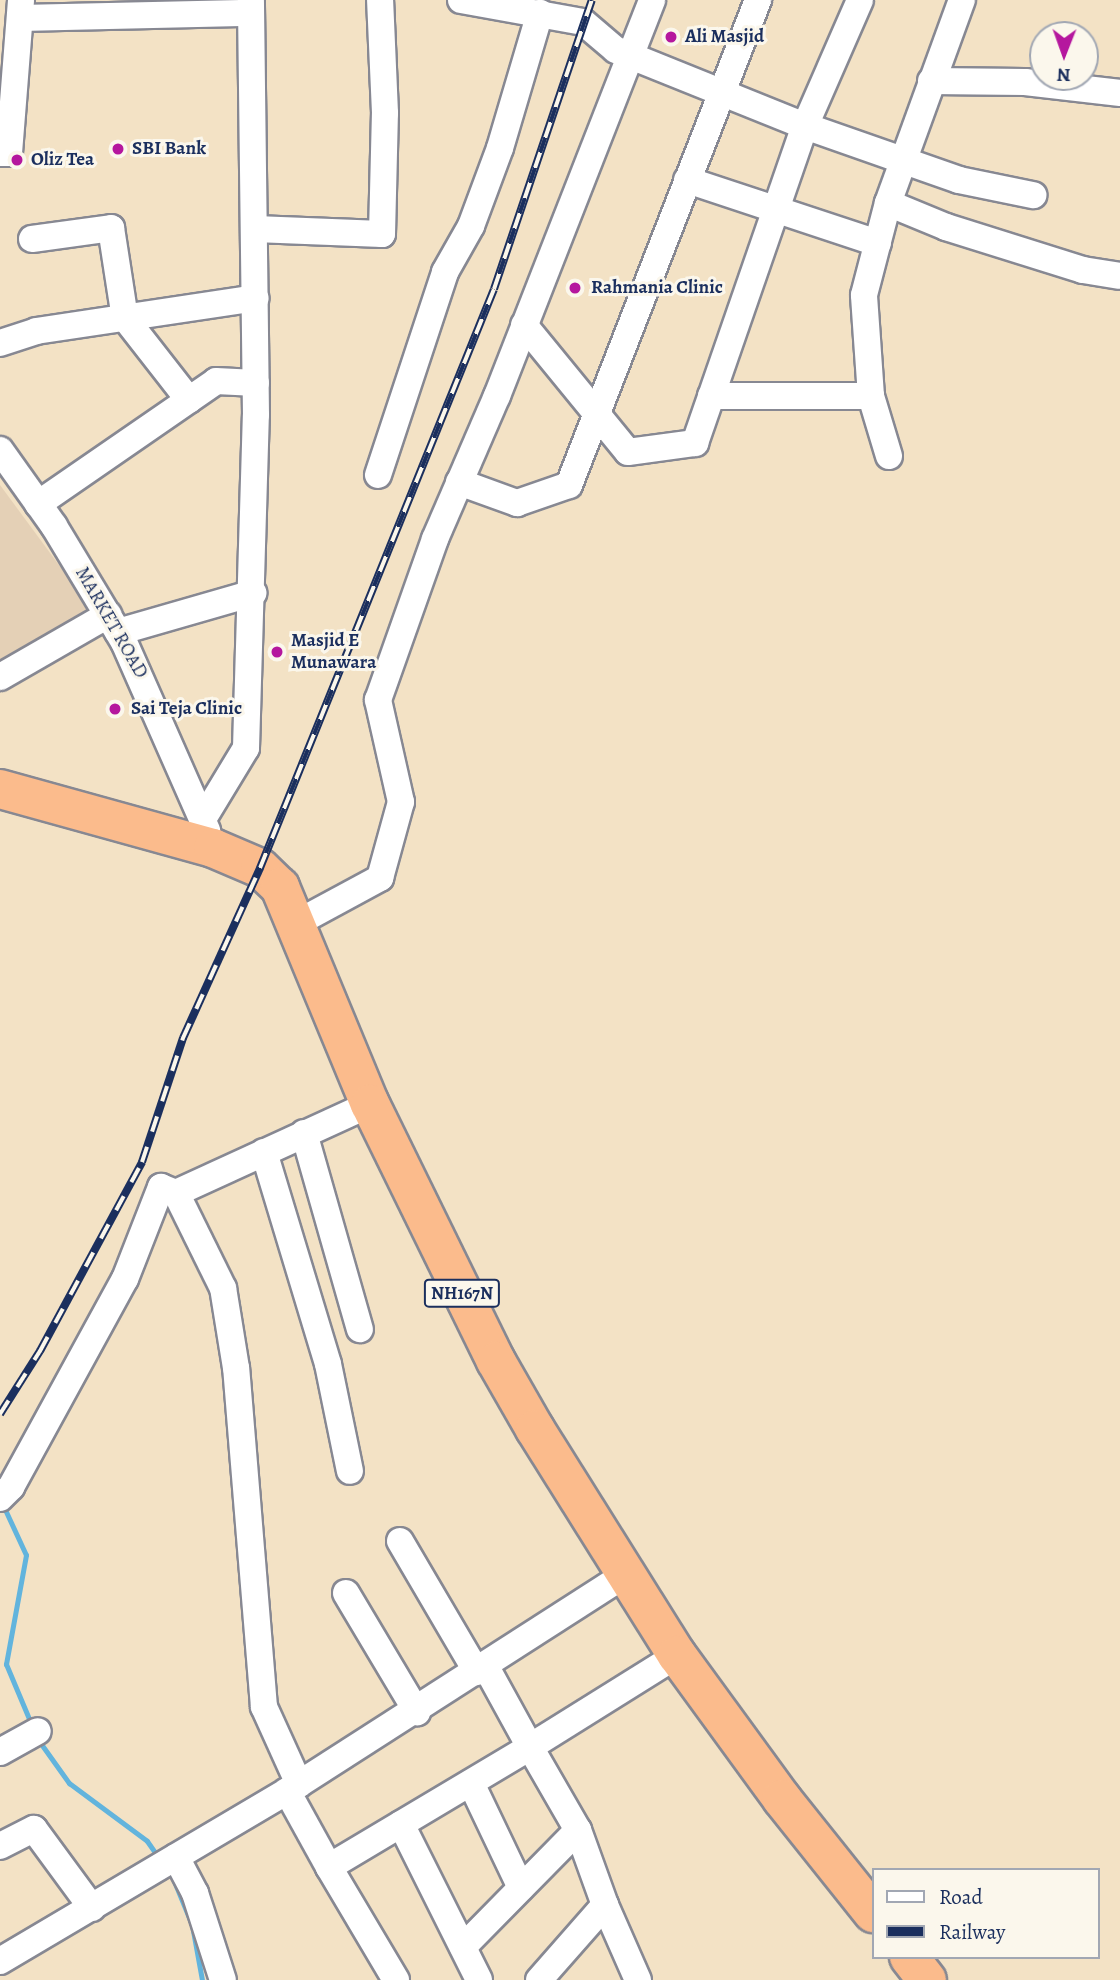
<!DOCTYPE html>
<style>
body{margin:0}
#map{position:relative;width:1120px;height:1980px;overflow:hidden;background:#f3e2c5;font-family:Alegreya,serif}
div>[style]{position:absolute}
[style*='--x']{left:calc(var(--x)*1px);top:calc(var(--y)*1px);width:calc(var(--w)*1px);rotate:calc(var(--a)*1deg)}
.built>*{inset:0;background:#e4d0b6}
.stream>*{height:5px;margin:-2.5px;padding:0 2.5px;transform-origin:2.5px;border-radius:2.5px;background:#62b4dd}
.roads{filter:drop-shadow(2px 0 #878892) drop-shadow(-2px 0 #878892) drop-shadow(0 2px #878892) drop-shadow(0 -2px #878892)}
.minor>*{height:26px;margin:-13px;padding:0 13px;transform-origin:13px;border-radius:13px;background:#fff}
.highway>*{height:38px;margin:-19px;padding:0 19px;transform-origin:19px;border-radius:19px;background:#fbbb8c}
.rail>*{height:8px;margin-top:-4px;transform-origin:0;background:repeating-linear-gradient(90deg,#fbf7ec 0 16px,#1b2f5e 0 32px);box-sizing:border-box;border-block:2px solid #1b2f5e}
.dots>*{width:19px;height:19px;translate:-50% -50%;box-sizing:border-box;border:4px solid #fbf7ec;border-radius:50%}
span{translate:-50% -50%;white-space:nowrap;text-align:center;line-height:1.15;-webkit-text-stroke:6px #fbf7ec;paint-order:stroke}
.shield-label span{padding:2px 5px;background:#fbf7ec;border:2px solid;border-radius:5px;-webkit-text-stroke-width:0}
.shield-label{font-size:18px;color:#1b2f5e;font-weight:700}
.poi-label{font-size:19px;color:#1b2f5e;font-weight:700}
.left{translate:0 -50%;text-align:left}
.street-label{font-size:19px;color:#1b2f5e}
.legend{position:absolute;left:872px;top:1868px;width:228px;height:91px;box-sizing:border-box;background:#fbf7ec;border:2px solid #a1a7b3;margin:0;padding:9px 12px;list-style:none;font-size:21px;color:#1b2f5e}
.legend li{display:flex;align-items:center;gap:14px;height:35px}
.legend b{width:35px;border:2px solid #a1a7b3}
.north{position:absolute;left:1029px;top:21px;width:70px;height:70px;box-sizing:border-box;background:#fbf7ec;border:2px solid #a1a7b3;border-radius:50%;rotate:181deg;font-size:19px;font-weight:700;line-height:28px;text-align:center;color:#1b2f5e}
.north::after{content:'';display:block;margin:auto;width:24px;height:32px;background:#b5179e;clip-path:polygon(50% 0,100% 100%,50% 72%,0 100%)}
</style>
<div id="map">
<div class="built">
<i style="clip-path:polygon(0 485px,95px 614px,0 668px)"></i>
</div>
<div class="stream">
<i style="--x:2;--y:1503;--w:57;--a:65.2"></i>
<i style="--x:26;--y:1555;--w:111;--a:100.4"></i>
<i style="--x:6;--y:1664;--w:67;--a:67.2"></i>
<i style="--x:39;--y:1741;--w:52;--a:54.5"></i>
<i style="--x:69;--y:1783;--w:97;--a:36.6"></i>
<i style="--x:147;--y:1841;--w:19;--a:55"></i>
<i style="--x:172;--y:1876;--w:53;--a:67.8"></i>
<i style="--x:192;--y:1925;--w:56;--a:79.7"></i>
</div>
<div class="roads">
<div class="minor">
<i style="--x:461;--y:0;--w:124;--a:10.2"></i>
<i style="--x:583;--y:22;--w:43;--a:40.3"></i>
<i style="--x:616;--y:50;--w:204;--a:21.9"></i>
<i style="--x:805;--y:126;--w:163;--a:19.3"></i>
<i style="--x:959;--y:180;--w:76;--a:11.5"></i>
<i style="--x:22;--y:18;--w:229;--a:-1.3"></i>
<i style="--x:931;--y:81;--w:94;--a:0.6"></i>
<i style="--x:1025;--y:82;--w:96;--a:6.6"></i>
<i style="--x:0;--y:153;--w:9;--a:0"></i>
<i style="--x:9;--y:153;--w:153;--a:-85.5"></i>
<i style="--x:687;--y:180;--w:201;--a:18.3"></i>
<i style="--x:888;--y:203;--w:63;--a:22.5"></i>
<i style="--x:946;--y:227;--w:144;--a:17.4"></i>
<i style="--x:1083;--y:270;--w:37;--a:9"></i>
<i style="--x:255;--y:229;--w:127;--a:2.3"></i>
<i style="--x:382;--y:234;--w:121;--a:-88.6"></i>
<i style="--x:385;--y:113;--w:113;--a:-92.5"></i>
<i style="--x:32;--y:239;--w:80;--a:-7.9"></i>
<i style="--x:111;--y:228;--w:91;--a:81.2"></i>
<i style="--x:125;--y:318;--w:104;--a:52"></i>
<i style="--x:524;--y:325;--w:164;--a:50.7"></i>
<i style="--x:628;--y:452;--w:68;--a:-7.7"></i>
<i style="--x:695;--y:443;--w:336;--a:-70.9"></i>
<i style="--x:805;--y:126;--w:137;--a:-66.4"></i>
<i style="--x:0;--y:343;--w:38;--a:-18"></i>
<i style="--x:36;--y:331;--w:222;--a:-8.5"></i>
<i style="--x:711;--y:396;--w:160;--a:0"></i>
<i style="--x:0;--y:450;--w:93;--a:54.6"></i>
<i style="--x:54;--y:526;--w:135;--a:58.9"></i>
<i style="--x:124;--y:642;--w:206;--a:66.2"></i>
<i style="--x:889;--y:456;--w:63;--a:-106.7"></i>
<i style="--x:871;--y:396;--w:101;--a:-94"></i>
<i style="--x:864;--y:295;--w:95;--a:-75.4"></i>
<i style="--x:888;--y:203;--w:216;--a:-70"></i>
<i style="--x:378;--y:475;--w:214;--a:-71.7"></i>
<i style="--x:445;--y:272;--w:53;--a:-60.5"></i>
<i style="--x:471;--y:226;--w:83;--a:-69.6"></i>
<i style="--x:500;--y:148;--w:141;--a:-73.5"></i>
<i style="--x:459;--y:482;--w:62;--a:19.9"></i>
<i style="--x:517;--y:503;--w:55;--a:-19.1"></i>
<i style="--x:569;--y:485;--w:521;--a:-68.71"></i>
<i style="--x:38;--y:504;--w:216;--a:-34.6"></i>
<i style="--x:216;--y:381;--w:40;--a:2.9"></i>
<i style="--x:118;--y:632;--w:141;--a:-16.1"></i>
<i style="--x:0;--y:677;--w:125;--a:-29.9"></i>
<i style="--x:203;--y:819;--w:83;--a:-58.8"></i>
<i style="--x:246;--y:748;--w:333;--a:-88.3"></i>
<i style="--x:256;--y:415;--w:415;--a:-90.7"></i>
<i style="--x:295;--y:924;--w:97;--a:-28.4"></i>
<i style="--x:380;--y:878;--w:79;--a:-74.6"></i>
<i style="--x:401;--y:802;--w:105;--a:-102.7"></i>
<i style="--x:378;--y:700;--w:171;--a:-70.5"></i>
<i style="--x:435;--y:539;--w:156;--a:-66.6"></i>
<i style="--x:497;--y:396;--w:425;--a:-68.6"></i>
<i style="--x:304;--y:1133;--w:204;--a:74.1"></i>
<i style="--x:264;--y:1152;--w:221;--a:73.2"></i>
<i style="--x:328;--y:1364;--w:109;--a:78.4"></i>
<i style="--x:0;--y:1498;--w:16;--a:-45"></i>
<i style="--x:11;--y:1487;--w:237;--a:-61.3"></i>
<i style="--x:125;--y:1279;--w:99;--a:-68.6"></i>
<i style="--x:161;--y:1187;--w:16;--a:22"></i>
<i style="--x:176;--y:1193;--w:213;--a:-24.6"></i>
<i style="--x:400;--y:1541;--w:152;--a:59.6"></i>
<i style="--x:346;--y:1593;--w:139;--a:59.2"></i>
<i style="--x:486;--y:1667;--w:91;--a:61.2"></i>
<i style="--x:530;--y:1747;--w:173;--a:-32"></i>
<i style="--x:0;--y:1752;--w:43;--a:-28.9"></i>
<i style="--x:471;--y:1783;--w:116;--a:64.5"></i>
<i style="--x:299;--y:1784;--w:391;--a:-32.7"></i>
<i style="--x:287;--y:1791;--w:87;--a:61.1"></i>
<i style="--x:401;--y:1824;--w:174;--a:63.4"></i>
<i style="--x:0;--y:1846;--w:38;--a:-27"></i>
<i style="--x:34;--y:1829;--w:98;--a:53.7"></i>
<i style="--x:176;--y:1857;--w:41;--a:62.2"></i>
<i style="--x:195;--y:1893;--w:91;--a:72.2"></i>
<i style="--x:463;--y:1947;--w:164;--a:-45.5"></i>
<i style="--x:0;--y:1961;--w:347;--a:-30.6"></i>
<i style="--x:299;--y:1784;--w:85;--a:-114.4"></i>
<i style="--x:264;--y:1707;--w:340;--a:-94.7"></i>
<i style="--x:236;--y:1368;--w:81;--a:-99.2"></i>
<i style="--x:223;--y:1288;--w:106;--a:-116.3"></i>
<i style="--x:396;--y:1980;--w:131;--a:-120.7"></i>
<i style="--x:329;--y:1867;--w:234;--a:-30.8"></i>
<i style="--x:530;--y:1747;--w:96;--a:60"></i>
<i style="--x:578;--y:1830;--w:80;--a:70.2"></i>
<i style="--x:605;--y:1905;--w:82;--a:66.3"></i>
<i style="--x:539;--y:1980;--w:100;--a:-48.7"></i>
</div>
<div class="highway">
<i style="--x:0;--y:789;--w:221;--a:15.5"></i>
<i style="--x:213;--y:848;--w:51;--a:23.1"></i>
<i style="--x:260;--y:868;--w:28;--a:44"></i>
<i style="--x:280;--y:887;--w:235;--a:67.5"></i>
<i style="--x:370;--y:1104;--w:286;--a:63.9"></i>
<i style="--x:496;--y:1361;--w:78;--a:60.2"></i>
<i style="--x:535;--y:1429;--w:267;--a:57.9"></i>
<i style="--x:677;--y:1655;--w:178;--a:53.9"></i>
<i style="--x:782;--y:1799;--w:146;--a:51.4"></i>
<i style="--x:909;--y:1957;--w:29;--a:52"></i>
</div>
</div>
<div class="rail">
<i style="--x:0;--y:1414;--w:75;--a:-57.6"></i>
<i style="--x:40;--y:1351;--w:215;--a:-61.6"></i>
<i style="--x:142;--y:1162;--w:131;--a:-71.7"></i>
<i style="--x:183;--y:1038;--w:187;--a:-65.6"></i>
<i style="--x:260;--y:868;--w:624;--a:-67.99"></i>
<i style="--x:494;--y:289;--w:305;--a:-71.3"></i>
</div>
<div class="dots">
<i style="left:671px;top:37px;background:#b5179e"></i>
<i style="left:118px;top:149px;background:#b5179e"></i>
<i style="left:17px;top:160px;background:#b5179e"></i>
<i style="left:575px;top:288px;background:#b5179e"></i>
<i style="left:277px;top:652px;background:#b5179e"></i>
<i style="left:115px;top:709px;background:#b5179e"></i>
</div>
<div class="shield-label">
<span style="left:462px;top:1293px">NH167N</span>
</div>
<div class="poi-label">
<span class="left" style="left:685px;top:37px">Ali Masjid</span>
<span class="left" style="left:132px;top:149px">SBI Bank</span>
<span class="left" style="left:31px;top:160px">Oliz Tea</span>
<span class="left" style="left:591px;top:288px">Rahmania Clinic</span>
<span class="left" style="left:291px;top:652px">Masjid E<br>Munawara</span>
<span class="left" style="left:131px;top:709px">Sai Teja Clinic</span>
</div>
<div class="street-label">
<span style="left:111px;top:623px;rotate:60deg">MARKET ROAD</span>
</div>
<ul class="legend">
<li><b style="height:9px;background:#fff"></b>Road</li>
<li><b style="height:9px;background:#1b2f5e"></b>Railway</li>
</ul>
<div class="north">N</div>
</div>
